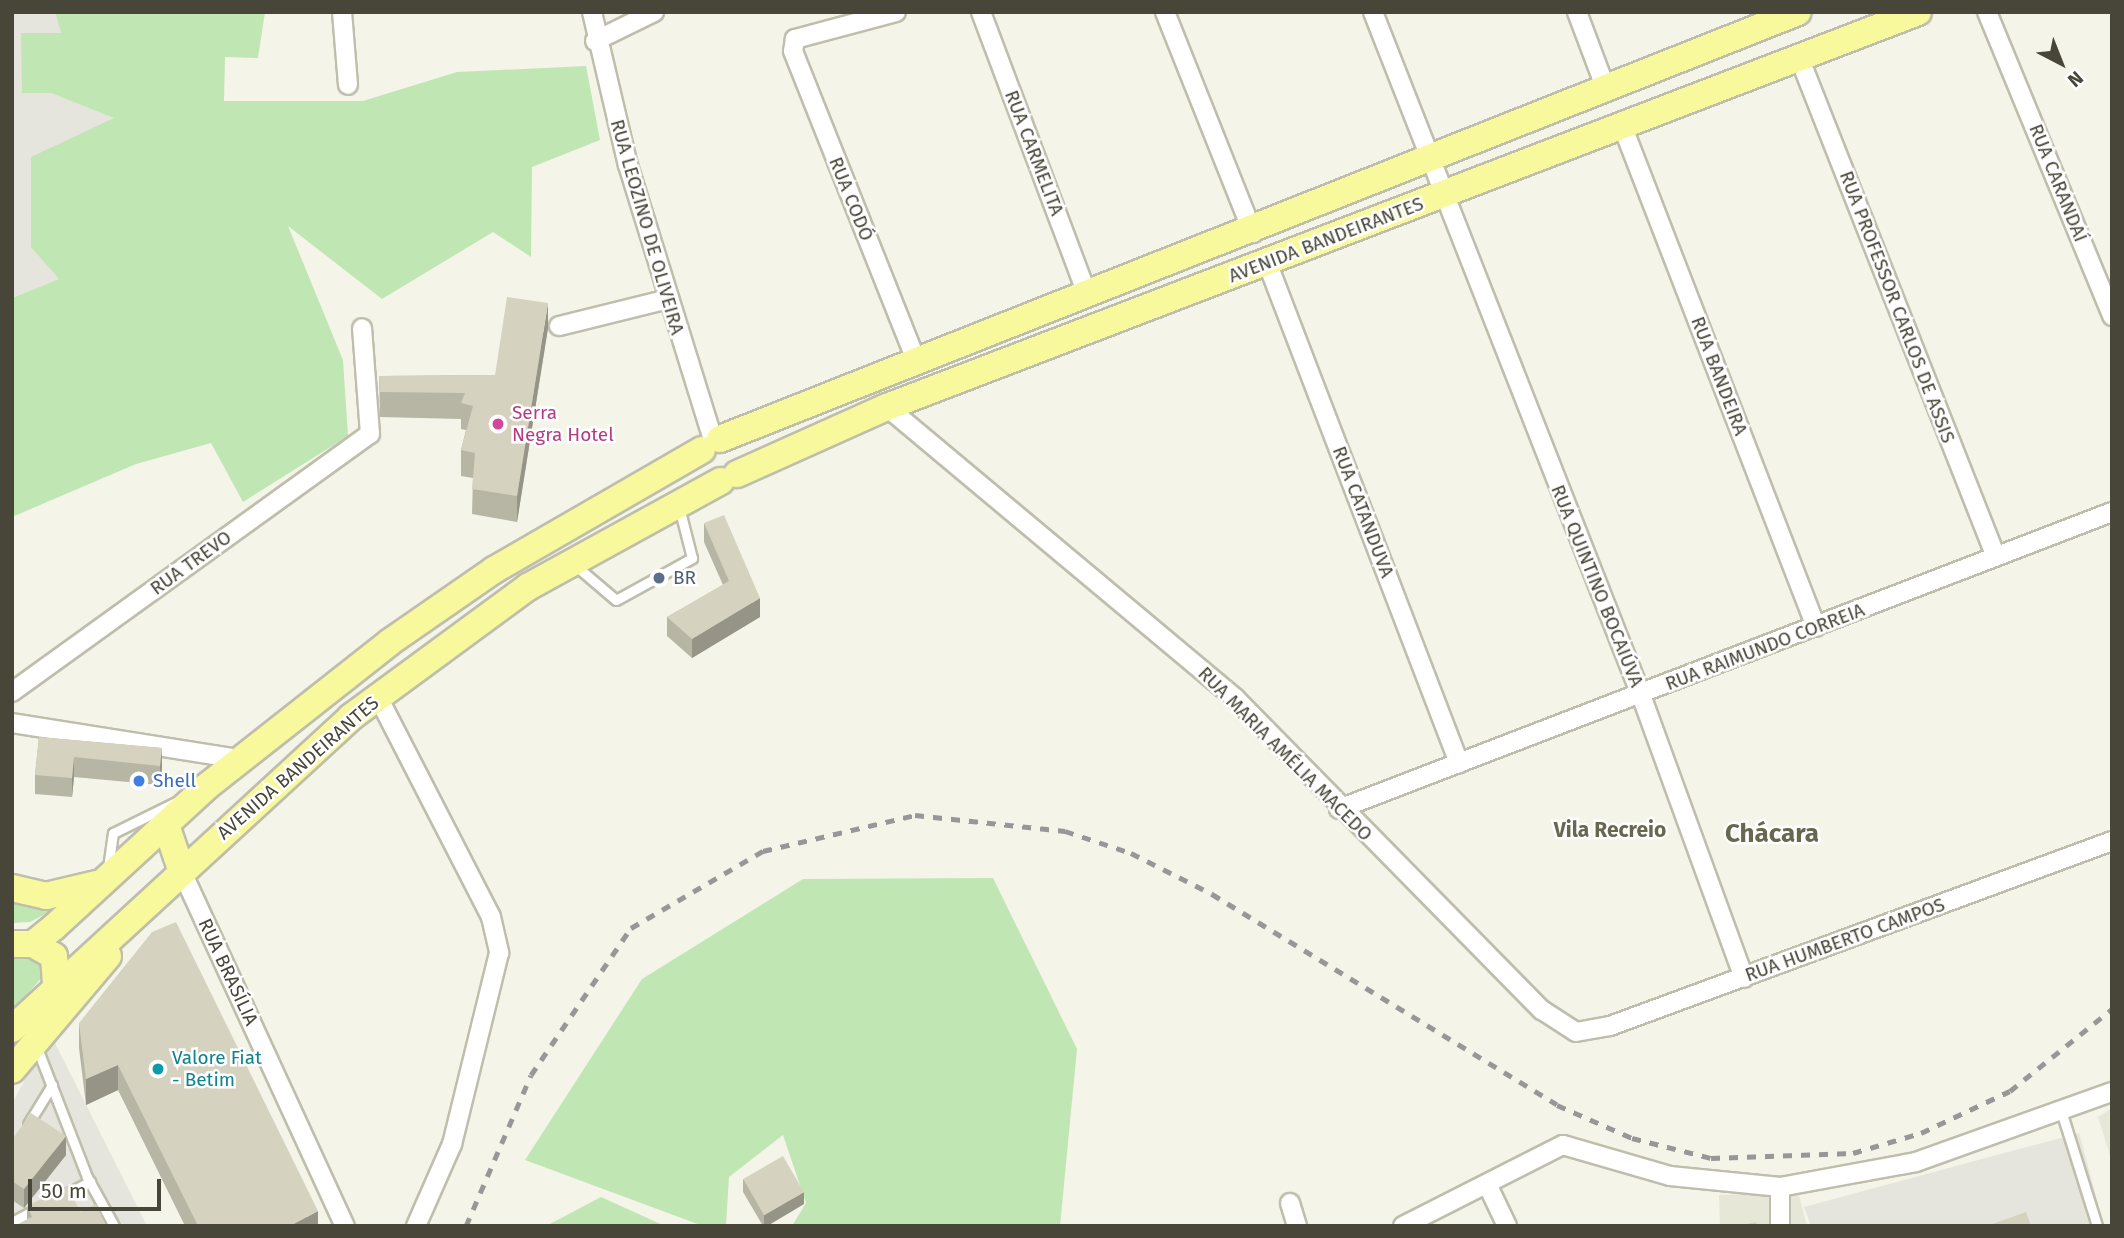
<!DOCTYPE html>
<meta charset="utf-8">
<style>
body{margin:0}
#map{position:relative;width:2124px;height:1238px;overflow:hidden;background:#f4f4e9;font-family:"Fira Sans",sans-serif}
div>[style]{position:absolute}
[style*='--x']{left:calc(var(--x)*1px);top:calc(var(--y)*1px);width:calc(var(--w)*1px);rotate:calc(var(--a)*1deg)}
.residential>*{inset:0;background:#e7e7d7}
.industrial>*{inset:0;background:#e6e5dd}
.green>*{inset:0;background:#c0e6b4}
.roads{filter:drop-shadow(2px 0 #bfbeac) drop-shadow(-2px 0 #bfbeac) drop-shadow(0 2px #bfbeac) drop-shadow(0 -2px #bfbeac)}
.service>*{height:9px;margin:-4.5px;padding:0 4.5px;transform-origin:4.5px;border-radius:4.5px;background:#fff}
.minor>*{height:18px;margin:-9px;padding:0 9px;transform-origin:9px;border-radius:9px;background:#fff}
.primary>*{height:26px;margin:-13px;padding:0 13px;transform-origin:13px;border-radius:13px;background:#f8f99c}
.rail>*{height:5px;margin-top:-2.5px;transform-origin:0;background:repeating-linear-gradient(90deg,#979797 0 9px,transparent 0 18px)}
.wall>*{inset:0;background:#b7b5a4}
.shaded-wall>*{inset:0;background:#959486}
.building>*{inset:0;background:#d5d3bf;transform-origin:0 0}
.dots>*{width:19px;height:19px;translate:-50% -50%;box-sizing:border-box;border:4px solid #fff;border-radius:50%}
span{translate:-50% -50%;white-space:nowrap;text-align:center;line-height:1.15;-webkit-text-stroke:5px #fff;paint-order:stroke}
.street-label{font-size:19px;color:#474638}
.hotel-label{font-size:19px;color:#b23c85}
.left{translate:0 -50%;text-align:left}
.service-label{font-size:19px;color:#4e5e75}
.shop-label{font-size:19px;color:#366cbe}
.culture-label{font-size:19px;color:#0d838f}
.neighbourhood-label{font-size:21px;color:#69674f;font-weight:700}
.district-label{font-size:26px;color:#69674f;font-weight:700}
.frame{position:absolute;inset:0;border:14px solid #474638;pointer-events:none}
.north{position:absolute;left:2026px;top:28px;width:70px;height:70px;-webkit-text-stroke:5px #fff;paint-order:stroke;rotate:138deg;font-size:19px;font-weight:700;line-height:28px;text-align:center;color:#474638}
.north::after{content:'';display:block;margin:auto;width:24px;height:32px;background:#474638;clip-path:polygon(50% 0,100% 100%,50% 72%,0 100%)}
.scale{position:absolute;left:28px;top:1179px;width:133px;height:32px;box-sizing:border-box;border:4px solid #474638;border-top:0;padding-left:9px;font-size:21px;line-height:24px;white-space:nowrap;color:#474638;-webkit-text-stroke:5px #fff;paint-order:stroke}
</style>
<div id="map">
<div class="residential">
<i style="clip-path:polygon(2112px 1108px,2112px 1162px,2098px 1117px)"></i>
<i style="clip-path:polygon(1798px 1192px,1807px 1226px,1720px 1226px,1719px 1195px)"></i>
</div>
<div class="industrial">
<i style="clip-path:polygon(12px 12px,55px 12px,61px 33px,22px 93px,51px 93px,115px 117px,59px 279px,12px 298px)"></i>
<i style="clip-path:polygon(55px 1043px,147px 1226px,12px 1226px,12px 1104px,33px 1064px)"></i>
<i style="clip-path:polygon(2079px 1133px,2104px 1226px,1811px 1226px,1804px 1207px)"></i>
</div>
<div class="green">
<i style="clip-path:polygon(55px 12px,265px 12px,258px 58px,225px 57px,224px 101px,363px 101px,457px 72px,586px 66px,600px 140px,532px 167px,531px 257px,493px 232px,382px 299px,288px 226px,343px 360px,348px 436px,243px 502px,211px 443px,136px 464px,12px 517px,12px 298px,59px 279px,31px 247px,31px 157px,114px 118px,51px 93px,22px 93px,21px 33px,61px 33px)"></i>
<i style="clip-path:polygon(993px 878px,1077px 1049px,1060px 1226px,792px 1226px,806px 1203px,783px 1135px,729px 1177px,726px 1226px,703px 1226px,525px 1160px,642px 979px,803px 879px)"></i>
<i style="clip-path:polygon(12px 895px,55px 909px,30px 922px,12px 923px)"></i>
<i style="clip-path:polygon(27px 955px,45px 965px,44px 975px,12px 1012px,12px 959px)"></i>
<i style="clip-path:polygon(601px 1197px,665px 1226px,546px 1226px)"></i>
</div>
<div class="roads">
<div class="service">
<i style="--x:576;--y:566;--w:52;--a:40.4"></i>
<i style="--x:616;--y:600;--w:87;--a:-28.9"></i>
<i style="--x:692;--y:558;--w:53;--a:-104.3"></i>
<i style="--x:108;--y:868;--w:35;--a:-82"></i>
<i style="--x:113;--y:833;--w:70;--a:-26.2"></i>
<i style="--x:37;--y:1048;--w:138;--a:68.8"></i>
<i style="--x:87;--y:1177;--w:56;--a:61.1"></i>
<i style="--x:2062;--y:1114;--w:117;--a:72.6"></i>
<i style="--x:28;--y:1124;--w:46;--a:-58.4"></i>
<i style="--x:60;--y:1197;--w:34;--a:-27"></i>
<i style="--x:12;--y:1222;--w:26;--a:-28"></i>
</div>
<div class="minor">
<i style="--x:342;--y:12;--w:73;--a:85.3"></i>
<i style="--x:592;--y:12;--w:157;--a:76.8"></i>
<i style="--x:628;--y:165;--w:288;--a:72.8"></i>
<i style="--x:896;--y:12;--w:105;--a:165"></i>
<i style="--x:795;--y:39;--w:12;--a:99"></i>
<i style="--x:793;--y:51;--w:330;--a:68.3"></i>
<i style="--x:981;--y:12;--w:301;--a:69.4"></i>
<i style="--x:1165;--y:12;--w:238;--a:68.3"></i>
<i style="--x:1373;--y:12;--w:734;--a:68.58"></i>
<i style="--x:1641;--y:695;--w:301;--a:70"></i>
<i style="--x:1577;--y:12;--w:85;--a:69.4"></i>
<i style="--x:1987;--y:12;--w:329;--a:67.6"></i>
<i style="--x:595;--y:41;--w:66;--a:-26.2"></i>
<i style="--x:1799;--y:57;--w:537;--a:68.5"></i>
<i style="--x:1622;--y:125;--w:538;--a:68.87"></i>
<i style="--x:1267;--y:262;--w:537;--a:69.03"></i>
<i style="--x:559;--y:326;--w:112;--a:-13.9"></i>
<i style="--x:887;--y:407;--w:454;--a:39.9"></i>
<i style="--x:1235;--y:698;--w:438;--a:45.5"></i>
<i style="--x:1542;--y:1010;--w:40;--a:32.9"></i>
<i style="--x:1576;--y:1032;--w:35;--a:-10"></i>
<i style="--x:1610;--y:1026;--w:535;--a:-20.23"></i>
<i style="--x:12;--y:692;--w:441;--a:-35.8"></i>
<i style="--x:370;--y:434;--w:106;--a:-94.3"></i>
<i style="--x:378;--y:697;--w:247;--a:62.8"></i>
<i style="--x:491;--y:917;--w:37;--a:77"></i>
<i style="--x:499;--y:953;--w:197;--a:103.8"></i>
<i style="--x:452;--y:1144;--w:90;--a:113.7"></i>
<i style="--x:12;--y:723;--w:231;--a:9"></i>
<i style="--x:1339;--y:809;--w:828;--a:-21.02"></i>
<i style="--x:182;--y:872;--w:390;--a:65.3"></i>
<i style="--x:1487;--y:1184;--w:47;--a:64.5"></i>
<i style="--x:1290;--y:1203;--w:24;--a:73"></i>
<i style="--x:1403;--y:1226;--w:179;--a:-26.9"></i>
<i style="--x:1563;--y:1145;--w:111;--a:16.2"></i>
<i style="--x:1670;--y:1176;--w:111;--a:5.7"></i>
<i style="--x:1780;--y:1187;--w:138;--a:-10.4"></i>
<i style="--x:1916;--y:1162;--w:208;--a:-19.7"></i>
<i style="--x:1780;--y:1226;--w:39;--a:-90"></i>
</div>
<div class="primary">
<i style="--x:720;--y:439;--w:1159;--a:-21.61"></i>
<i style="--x:737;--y:474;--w:164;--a:-24.1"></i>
<i style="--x:887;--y:407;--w:1104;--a:-20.96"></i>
<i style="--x:166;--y:825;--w:50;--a:71.2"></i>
<i style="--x:12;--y:888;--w:35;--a:13"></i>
<i style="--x:46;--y:896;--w:51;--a:-13.5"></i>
<i style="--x:12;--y:944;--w:21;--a:0"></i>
<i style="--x:33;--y:944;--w:27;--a:-39"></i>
<i style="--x:54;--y:927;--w:207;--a:-42.6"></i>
<i style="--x:206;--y:787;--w:234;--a:-38.2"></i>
<i style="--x:390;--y:642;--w:126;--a:-34.7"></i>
<i style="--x:494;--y:570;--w:240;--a:-30"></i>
<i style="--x:33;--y:944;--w:24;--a:30"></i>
<i style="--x:54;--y:956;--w:27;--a:86"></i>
<i style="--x:12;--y:1029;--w:461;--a:-42.6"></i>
<i style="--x:351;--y:717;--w:220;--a:-36.3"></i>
<i style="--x:528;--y:587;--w:220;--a:-28.8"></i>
<i style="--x:12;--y:1070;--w:149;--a:-49.9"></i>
</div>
</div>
<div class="rail">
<i style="--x:466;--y:1226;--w:164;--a:-66.7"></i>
<i style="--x:531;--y:1075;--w:178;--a:-55.8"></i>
<i style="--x:631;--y:928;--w:153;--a:-30.3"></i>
<i style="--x:763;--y:851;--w:156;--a:-13.3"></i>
<i style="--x:915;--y:815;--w:151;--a:6.1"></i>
<i style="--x:1065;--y:831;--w:70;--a:18.4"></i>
<i style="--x:1131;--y:853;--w:91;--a:26.8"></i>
<i style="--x:1212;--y:894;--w:404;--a:31.4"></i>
<i style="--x:1557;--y:1105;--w:82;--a:23.7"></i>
<i style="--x:1632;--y:1138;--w:81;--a:14.2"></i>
<i style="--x:1711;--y:1158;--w:142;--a:-2"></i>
<i style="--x:1853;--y:1153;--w:71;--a:-16.4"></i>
<i style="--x:1921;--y:1133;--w:98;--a:-25.3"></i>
<i style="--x:2010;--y:1091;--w:131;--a:-38.8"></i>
</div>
<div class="wall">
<i style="clip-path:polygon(548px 328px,517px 522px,472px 514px,473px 478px,461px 476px,461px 450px,466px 430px,461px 429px,461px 419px,380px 417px,379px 376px,495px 375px)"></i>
<i style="clip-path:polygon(704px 523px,760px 617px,692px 658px,667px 636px,667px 617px,723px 585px,704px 542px)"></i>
<i style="clip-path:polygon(39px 737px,162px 748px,162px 767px,160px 785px,74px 777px,72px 797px,35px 794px,35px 775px)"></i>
<i style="clip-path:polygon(79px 1023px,318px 1226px,185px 1226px,118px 1090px,86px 1105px,79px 1048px)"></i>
<i style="clip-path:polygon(12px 1140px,66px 1155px,24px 1208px,12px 1200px)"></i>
<i style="clip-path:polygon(743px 1179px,804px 1204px,767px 1226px,763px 1226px,743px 1192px)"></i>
<i style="clip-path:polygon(27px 1206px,80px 1212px,27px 1219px)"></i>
</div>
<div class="shaded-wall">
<i style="clip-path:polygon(548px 303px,548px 328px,517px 522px,517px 496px)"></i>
<i style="clip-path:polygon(760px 598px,760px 617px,692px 658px,692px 639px)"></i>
<i style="clip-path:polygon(162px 748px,162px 767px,160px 785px,160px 766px)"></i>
<i style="clip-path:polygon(74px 757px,74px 777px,72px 797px,72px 778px)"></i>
<i style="clip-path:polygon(118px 1065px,118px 1090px,86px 1105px,86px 1079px)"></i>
<i style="clip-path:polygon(66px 1136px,66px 1155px,24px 1208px,24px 1189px)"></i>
<i style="clip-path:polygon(804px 1192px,804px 1204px,767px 1226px,764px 1226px,764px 1215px)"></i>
<i style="clip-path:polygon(318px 1211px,318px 1226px,290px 1226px)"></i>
</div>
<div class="building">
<i style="clip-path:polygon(507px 297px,548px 303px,517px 496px,472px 489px,475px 453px,461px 450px,473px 406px,461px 403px,465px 393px,380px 392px,379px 376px,495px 375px)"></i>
<i style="clip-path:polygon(724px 515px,760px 598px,692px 639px,667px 617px,729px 581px,704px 523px)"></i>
<i style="clip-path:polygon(39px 737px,162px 748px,160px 766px,74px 757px,72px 778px,35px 775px)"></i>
<i style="clip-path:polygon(176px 922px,318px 1211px,290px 1226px,198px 1226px,118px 1065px,86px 1079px,79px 1023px,152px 932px)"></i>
<i style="clip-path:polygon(31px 1113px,66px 1136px,24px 1189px,12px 1181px,12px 1140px)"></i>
<i style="left:783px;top:1156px;width:42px;height:46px;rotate:60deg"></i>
<i style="clip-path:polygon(68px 1186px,80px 1212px,96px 1204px,106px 1226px,14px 1226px,32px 1217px,27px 1206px)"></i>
<i style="clip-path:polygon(2026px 1212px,2031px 1226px,1987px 1226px)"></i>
<i style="clip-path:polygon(1756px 1222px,1757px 1226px,1737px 1226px)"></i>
</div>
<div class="dots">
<i style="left:498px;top:424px;background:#d1479c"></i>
<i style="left:659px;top:578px;background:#5c6f8a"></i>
<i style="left:139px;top:781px;background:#3f7fe0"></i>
<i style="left:158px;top:1069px;background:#0f9aa8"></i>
</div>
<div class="street-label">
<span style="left:1034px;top:153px;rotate:69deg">RUA CARMELITA</span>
<span style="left:2058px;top:183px;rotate:68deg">RUA CARANDAÍ</span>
<span style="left:851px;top:199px;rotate:68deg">RUA CODÓ</span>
<span style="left:647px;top:227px;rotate:74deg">RUA LEOZINO DE OLIVEIRA</span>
<span style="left:1326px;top:240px;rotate:-21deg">AVENIDA BANDEIRANTES</span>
<span style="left:1897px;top:307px;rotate:69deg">RUA PROFESSOR CARLOS DE ASSIS</span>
<span style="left:1719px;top:376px;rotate:69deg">RUA BANDEIRA</span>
<span style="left:1363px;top:512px;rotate:69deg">RUA CATANDUVA</span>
<span style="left:191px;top:563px;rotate:-36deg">RUA TREVO</span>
<span style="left:1597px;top:586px;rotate:68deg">RUA QUINTINO BOCAIÚVA</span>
<span style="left:1765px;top:647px;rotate:-21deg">RUA RAIMUNDO CORREIA</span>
<span style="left:1285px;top:754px;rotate:45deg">RUA MARIA AMÉLIA MACEDO</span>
<span style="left:298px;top:768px;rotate:-41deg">AVENIDA BANDEIRANTES</span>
<span style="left:1845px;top:940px;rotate:-20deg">RUA HUMBERTO CAMPOS</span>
<span style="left:228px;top:972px;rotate:65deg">RUA BRASÍLIA</span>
</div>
<div class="hotel-label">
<span class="left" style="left:512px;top:424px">Serra<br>Negra Hotel</span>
</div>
<div class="service-label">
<span class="left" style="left:673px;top:578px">BR</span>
</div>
<div class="shop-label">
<span class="left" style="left:153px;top:781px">Shell</span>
</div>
<div class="culture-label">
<span class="left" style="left:172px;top:1069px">Valore Fiat<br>- Betim</span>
</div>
<div class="neighbourhood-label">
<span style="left:1610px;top:830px">Vila Recreio</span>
</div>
<div class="district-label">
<span style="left:1772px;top:834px">Chácara</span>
</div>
<div class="frame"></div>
<div class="north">N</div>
<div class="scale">50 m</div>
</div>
